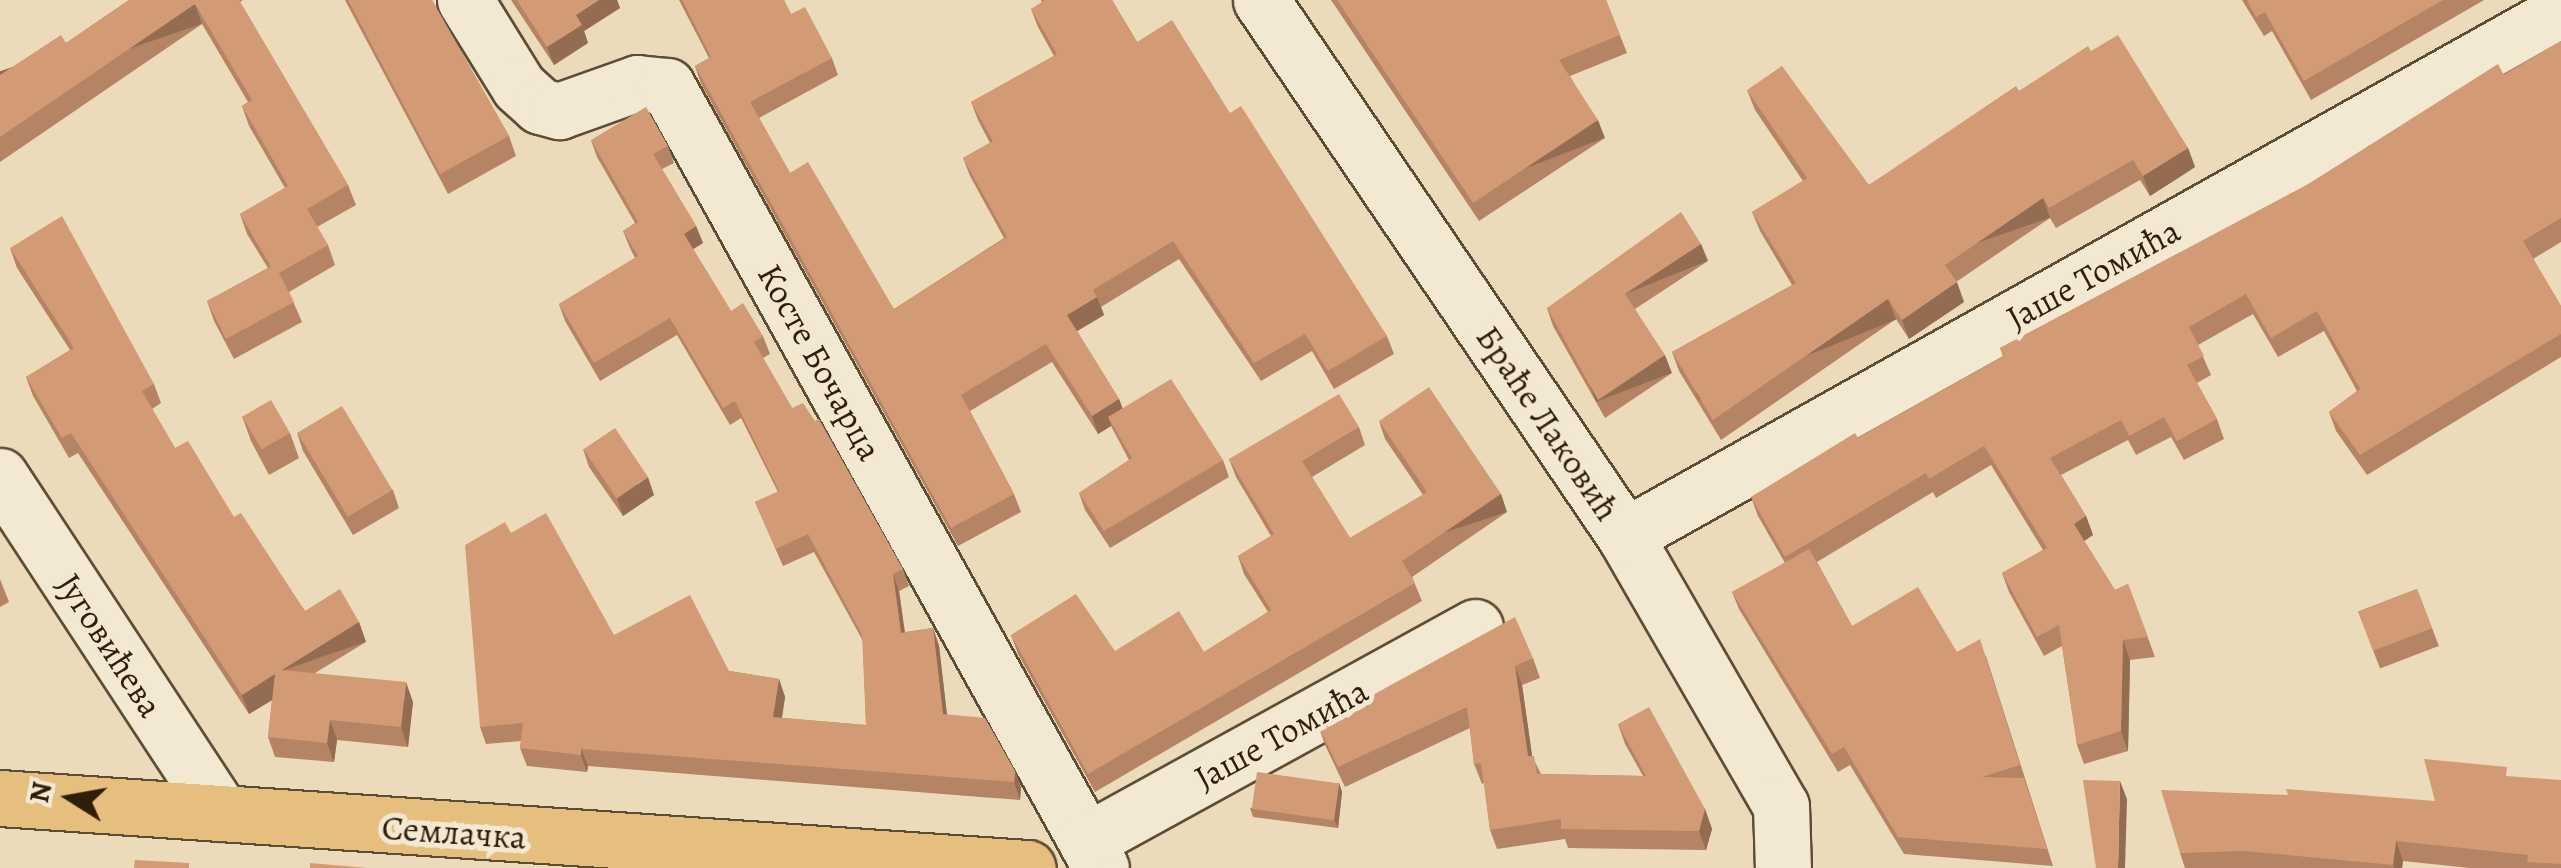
<!DOCTYPE html>
<meta charset="utf-8">
<style>
body{margin:0}
#map{position:relative;width:2561px;height:868px;overflow:hidden;background:#ecdbba;font-family:Alegreya,serif}
div>[style]{position:absolute}
[style*='--x']{left:calc(var(--x)*1px);top:calc(var(--y)*1px);width:calc(var(--w)*1px);rotate:calc(var(--a)*1deg)}
.roads{filter:drop-shadow(2px 0 #5e4d35) drop-shadow(-2px 0 #5e4d35) drop-shadow(0 2px #5e4d35) drop-shadow(0 -2px #5e4d35)}
.minor>*{height:55px;margin:-27.5px;padding:0 27.5px;transform-origin:27.5px;border-radius:27.5px;background:#f3e8d2}
.major>*{height:55px;margin:-27.5px;padding:0 27.5px;transform-origin:27.5px;border-radius:27.5px;background:#e6be7d}
.wall>*{inset:0;background:#b58465;transform-origin:0 0}
.shaded-wall>*{inset:0;background:#936c52;transform-origin:0 0}
.building>*{inset:0;background:#d29a75;transform-origin:0 0}
span{translate:-50% -50%;white-space:nowrap;text-align:center;line-height:1.15;-webkit-text-stroke:10px #f3e8d2;paint-order:stroke}
.street-label{font-size:35px;color:#2f1e09}
.north{position:absolute;left:20px;top:748px;width:100px;height:100px;-webkit-text-stroke:8px #f3e8d2;paint-order:stroke;rotate:281deg;font-size:28px;font-weight:700;line-height:40px;text-align:center;color:#2f1e09}
.north::after{content:'';display:block;margin:auto;width:35px;height:45px;background:#2f1e09;clip-path:polygon(50% 0,100% 100%,50% 72%,0 100%)}
</style>
<div id="map">
<div class="roads">
<div class="minor">
<i style="--x:465;--y:0;--w:102;--a:58.2"></i>
<i style="--x:519;--y:87;--w:28;--a:42"></i>
<i style="--x:540;--y:106;--w:20;--a:15"></i>
<i style="--x:559;--y:111;--w:83;--a:-19.7"></i>
<i style="--x:637;--y:83;--w:30;--a:6"></i>
<i style="--x:667;--y:86;--w:894;--a:60.97"></i>
<i style="--x:1261;--y:0;--w:648;--a:55.82"></i>
<i style="--x:1625;--y:536;--w:312;--a:60"></i>
<i style="--x:1781;--y:806;--w:62;--a:88.2"></i>
<i style="--x:0;--y:476;--w:403;--a:56.7"></i>
<i style="--x:1625;--y:536;--w:1073;--a:-29.24"></i>
<i style="--x:1086;--y:841;--w:444;--a:-28.8"></i>
</div>
<div class="major">
<i style="--x:0;--y:798;--w:1030;--a:3.9"></i>
</div>
</div>
<div class="wall">
<i style="clip-path:polygon(129px 0,243px 0,240px 2px,348px 185px,356px 205px,317px 227px,328px 245px,335px 265px,289px 292px,302px 322px,234px 359px,214px 321px,207px 301px,268px 268px,247px 234px,240px 214px,285px 188px,249px 126px,242px 106px,248px 102px,202px 24px,0 162px,0 75px,66px 43px)"></i>
<i style="clip-path:polygon(345px 0,432px 0,509px 136px,516px 156px,448px 194px)"></i>
<i style="clip-path:polygon(511px 0,617px 0,620px 8px,584px 31px,588px 43px,554px 65px)"></i>
<i style="clip-path:polygon(679px 0,784px 0,791px 14px,832px 58px,838px 75px,759px 118px,790px 173px,894px 309px,1004px 238px,970px 176px,963px 158px,990px 143px,978px 120px,971px 102px,1054px 56px,1038px 27px,1031px 9px,1042px 3px,1041px 0,1112px 0,1137px 42px,1230px 113px,1387px 336px,1394px 354px,1334px 389px,1312px 351px,1261px 381px,1179px 259px,1101px 307px,1104px 315px,1077px 331px,1119px 399px,1122px 408px,1223px 460px,1229px 477px,1110px 548px,1085px 510px,1079px 493px,1129px 460px,1111px 426px,1098px 434px,1052px 362px,970px 411px,1014px 494px,1021px 512px,958px 546px,701px 84px,695px 66px,709px 58px)"></i>
<i style="clip-path:polygon(1331px 0,1606px 0,1627px 53px,1570px 76px,1605px 138px,1479px 221px)"></i>
<i style="clip-path:polygon(2242px 0,2484px 0,2311px 100px,2272px 31px,2264px 36px)"></i>
<i style="clip-path:polygon(2561px 41px,2561px 242px,2533px 259px,2561px 306px,2561px 357px,2367px 475px,2336px 431px,2329px 412px,2357px 391px,2324px 331px,2278px 357px,2253px 314px,2198px 345px,2211px 375px,2197px 383px,2217px 419px,2224px 439px,2184px 460px,2171px 437px,2136px 455px,2128px 440px,2061px 475px,2086px 516px,2093px 535px,2084px 541px,2115px 590px,2128px 584px,2155px 657px,2130px 660px,2128px 751px,2084px 764px,2077px 745px,2062px 646px,2044px 656px,2009px 592px,2002px 573px,2043px 550px,1991px 465px,1936px 498px,1933px 492px,1817px 562px,1852px 626px,1957px 652px,1986px 656px,2053px 866px,1904px 854px,1850px 765px,1838px 772px,1739px 609px,1732px 592px,1785px 563px,1758px 516px,1751px 497px,2003px 356px,2000px 348px,2305px 186px)"></i>
<i style="clip-path:polygon(2091px 51px,2188px 148px,2195px 167px,2150px 196px,2140px 180px,2056px 228px,2050px 218px,1956px 282px,1964px 302px,1909px 339px,1896px 319px,1721px 440px,1679px 371px,1672px 352px,1792px 285px,1760px 231px,1752px 212px,1803px 181px,1755px 110px,1747px 90px,1869px 185px,2019px 91px)"></i>
<i style="clip-path:polygon(591px 140px,668px 146px,674px 163px,662px 169px,696px 226px,703px 243px,693px 249px,731px 311px,763px 336px,770px 354px,763px 358px,792px 408px,903px 569px,909px 586px,899px 591px,905px 632px,933px 628px,939px 646px,947px 715px,1015px 771px,1021px 788px,1020px 800px,588px 766px,587px 772px,527px 766px,520px 748px,521px 741px,486px 744px,480px 727px,511px 533px,614px 635px,729px 671px,779px 679px,785px 697px,782px 718px,866px 725px,863px 641px,814px 552px,783px 566px,755px 502px,778px 492px,741px 418px,730px 425px,677px 335px,600px 381px,565px 321px,559px 304px,635px 258px,630px 248px,623px 231px,635px 223px,597px 157px)"></i>
<i style="clip-path:polygon(1701px 244px,1708px 261px,1635px 309px,1672px 373px,1605px 418px,1553px 326px,1547px 308px)"></i>
<i style="clip-path:polygon(10px 248px,154px 384px,161px 403px,152px 409px,175px 448px,234px 517px,305px 611px,359px 622px,366px 642px,315px 673px,413px 702px,408px 747px,337px 740px,334px 762px,275px 757px,268px 737px,272px 700px,249px 714px,78px 453px,69px 458px,33px 396px,26px 377px,70px 350px,17px 268px)"></i>
<i style="clip-path:polygon(242px 416px,290px 433px,299px 458px,269px 475px,251px 441px)"></i>
<i style="clip-path:polygon(1379px 421px,1501px 494px,1507px 512px,1412px 577px,1422px 601px,1095px 792px,1018px 654px,1011px 635px,1115px 651px,1204px 652px,1268px 612px,1244px 574px,1238px 556px,1271px 536px,1236px 477px,1229px 459px,1359px 427px,1365px 445px,1312px 477px,1350px 538px,1423px 495px,1385px 439px)"></i>
<i style="clip-path:polygon(297px 433px,393px 490px,399px 508px,353px 535px,303px 451px)"></i>
<i style="clip-path:polygon(583px 449px,654px 495px,623px 516px,589px 467px)"></i>
<i style="clip-path:polygon(0 579px,9px 602px,0 607px)"></i>
<i style="left:2417px;top:589px;width:61px;height:63px;rotate:69deg"></i>
<i style="clip-path:polygon(1533px 658px,1540px 678px,1522px 685px,1532px 756px,1541px 774px,1643px 776px,1625px 744px,1618px 724px,1705px 809px,1712px 829px,1706px 850px,1568px 848px,1565px 839px,1497px 849px,1490px 830px,1484px 783px,1482px 784px,1474px 764px,1470px 728px,1345px 787px,1325px 745px,1318px 725px)"></i>
<i style="clip-path:polygon(2561px 780px,2561px 868px,2469px 868px,2403px 861px,2402px 868px,2185px 868px,2180px 853px,2435px 801px)"></i>
<i style="clip-path:polygon(1339px 783px,1342px 792px,1338px 828px,1253px 817px,1250px 808px)"></i>
</div>
<div class="shaded-wall">
<i style="clip-path:polygon(599px 0,617px 0,620px 8px,584px 31px,588px 43px,554px 65px,547px 47px,576px 15px)"></i>
<i style="left:195px;top:4px;width:21px;height:236px;rotate:71deg"></i>
<i style="left:1598px;top:120px;width:19px;height:150px;rotate:69deg"></i>
<i style="clip-path:polygon(2188px 148px,2195px 167px,2150px 196px,2143px 176px)"></i>
<i style="left:2043px;top:198px;width:21px;height:119px;rotate:71deg"></i>
<i style="clip-path:polygon(696px 226px,703px 243px,690px 251px,684px 234px)"></i>
<i style="left:1701px;top:244px;width:18px;height:91px;rotate:68deg"></i>
<i style="clip-path:polygon(1957px 282px,1964px 302px,1909px 339px,1902px 320px)"></i>
<i style="clip-path:polygon(1097px 297px,1104px 315px,1074px 333px,1067px 315px)"></i>
<i style="left:1888px;top:299px;width:22px;height:213px;rotate:68deg"></i>
<i style="left:1665px;top:355px;width:19px;height:81px;rotate:69deg"></i>
<i style="clip-path:polygon(1119px 399px,1126px 417px,1108px 417px,1111px 426px,1098px 434px,1092px 416px)"></i>
<i style="clip-path:polygon(648px 477px,654px 495px,623px 516px,617px 499px)"></i>
<i style="left:1501px;top:494px;width:19px;height:120px;rotate:72deg"></i>
<i style="clip-path:polygon(2086px 516px,2093px 535px,2081px 543px,2074px 524px)"></i>
<i style="clip-path:polygon(893px 574px,899px 591px,907px 650px,901px 633px)"></i>
<i style="left:359px;top:622px;width:21px;height:91px;rotate:71deg"></i>
<i style="clip-path:polygon(933px 628px,939px 646px,949px 732px,943px 714px)"></i>
<i style="clip-path:polygon(2123px 640px,2130px 660px,2128px 751px,2121px 731px)"></i>
<i style="clip-path:polygon(1515px 666px,1522px 685px,1535px 776px,1528px 756px)"></i>
<i style="clip-path:polygon(275px 674px,282px 694px,249px 714px,242px 695px)"></i>
<i style="clip-path:polygon(779px 679px,785px 697px,779px 735px,773px 717px)"></i>
<i style="clip-path:polygon(406px 682px,413px 702px,408px 747px,401px 727px)"></i>
<i style="clip-path:polygon(330px 720px,337px 740px,334px 762px,327px 743px)"></i>
<i style="clip-path:polygon(581px 749px,588px 766px,587px 772px,581px 755px)"></i>
<i style="clip-path:polygon(1015px 771px,1021px 788px,1020px 800px,1014px 782px)"></i>
<i style="clip-path:polygon(2120px 781px,2127px 799px,2125px 868px,2118px 868px)"></i>
<i style="clip-path:polygon(1339px 783px,1342px 792px,1338px 828px,1334px 819px)"></i>
<i style="clip-path:polygon(1705px 809px,1712px 829px,1706px 850px,1699px 831px)"></i>
<i style="clip-path:polygon(2396px 841px,2403px 861px,2402px 868px,2395px 868px,2393px 865px)"></i>
</div>
<div class="building">
<i style="clip-path:polygon(129px 0,239px 0,348px 185px,307px 209px,328px 245px,279px 273px,294px 302px,226px 339px,207px 301px,271px 267px,240px 214px,288px 186px,242px 106px,252px 100px,195px 4px,0 137px,0 75px,61px 35px,66px 43px)"></i>
<i style="clip-path:polygon(348px 0,432px 0,509px 136px,440px 174px)"></i>
<i style="clip-path:polygon(517px 0,599px 0,576px 15px,582px 25px,547px 47px)"></i>
<i style="clip-path:polygon(682px 0,784px 0,791px 14px,805px 7px,832px 58px,750px 102px,790px 173px,808px 162px,894px 309px,1007px 237px,963px 158px,993px 141px,971px 102px,1057px 54px,1031px 9px,1045px 0,1112px 0,1137px 42px,1172px 20px,1230px 113px,1241px 106px,1387px 336px,1328px 371px,1305px 334px,1254px 363px,1173px 241px,1093px 290px,1097px 297px,1067px 315px,1119px 399px,1092px 416px,1046px 344px,961px 395px,1014px 494px,951px 528px,695px 66px,711px 57px)"></i>
<i style="clip-path:polygon(1337px 0,1606px 0,1620px 35px,1559px 60px,1598px 120px,1473px 203px)"></i>
<i style="clip-path:polygon(2247px 0,2443px 0,2304px 81px,2265px 12px,2256px 17px)"></i>
<i style="clip-path:polygon(2118px 35px,2188px 148px,2143px 176px,2133px 160px,2049px 208px,2043px 198px,1945px 265px,1957px 282px,1902px 320px,1888px 299px,1713px 420px,1672px 352px,1796px 283px,1752px 212px,1807px 178px,1747px 90px,1782px 66px,1869px 185px,2016px 86px,2019px 91px,2088px 46px,2091px 51px)"></i>
<i style="clip-path:polygon(2561px 41px,2561px 218px,2523px 241px,2561px 306px,2561px 334px,2360px 455px,2329px 412px,2360px 389px,2317px 311px,2271px 338px,2246px 294px,2189px 327px,2204px 356px,2187px 365px,2217px 419px,2177px 441px,2164px 417px,2129px 436px,2121px 420px,2050px 458px,2086px 516px,2074px 524px,2115px 590px,2128px 584px,2148px 637px,2123px 640px,2121px 731px,2077px 745px,2059px 625px,2037px 637px,2002px 573px,2047px 548px,1984px 446px,1929px 479px,1926px 473px,1785px 557px,1751px 497px,1855px 433px,1858px 438px,2004px 356px,2000px 348px,2305px 186px,2498px 64px,2504px 75px)"></i>
<i style="clip-path:polygon(646px 107px,668px 146px,653px 154px,696px 226px,684px 234px,731px 311px,743px 303px,763px 336px,754px 342px,792px 408px,803px 403px,815px 421px,819px 419px,903px 569px,893px 574px,901px 633px,933px 628px,943px 714px,985px 718px,1015px 771px,1014px 782px,581px 749px,581px 755px,520px 748px,523px 723px,480px 727px,465px 545px,505px 522px,511px 533px,546px 513px,614px 635px,690px 595px,729px 671px,779px 679px,773px 717px,866px 725px,862px 635px,808px 534px,776px 549px,755px 502px,779px 491px,735px 401px,723px 408px,670px 318px,594px 363px,559px 304px,638px 256px,623px 231px,638px 222px,591px 140px)"></i>
<i style="clip-path:polygon(1681px 212px,1701px 244px,1625px 294px,1665px 355px,1598px 400px,1547px 308px)"></i>
<i style="clip-path:polygon(62px 216px,154px 384px,142px 391px,175px 448px,188px 441px,234px 517px,241px 513px,305px 611px,340px 589px,359px 622px,282px 670px,406px 682px,401px 727px,330px 720px,327px 743px,268px 737px,275px 674px,242px 695px,71px 433px,62px 438px,26px 377px,74px 348px,10px 248px)"></i>
<i style="clip-path:polygon(1171px 379px,1223px 460px,1104px 531px,1079px 493px,1132px 458px,1108px 417px)"></i>
<i style="clip-path:polygon(1429px 387px,1501px 494px,1402px 561px,1415px 583px,1088px 774px,1011px 635px,1076px 594px,1115px 651px,1179px 611px,1204px 652px,1271px 610px,1238px 556px,1274px 534px,1229px 459px,1339px 394px,1359px 427px,1302px 461px,1350px 538px,1427px 492px,1379px 421px)"></i>
<i style="left:271px;top:400px;width:38px;height:33px;rotate:60deg"></i>
<i style="left:342px;top:406px;width:98px;height:52px;rotate:59deg"></i>
<i style="left:615px;top:428px;width:59px;height:38px;rotate:56deg"></i>
<i style="clip-path:polygon(1809px 549px,1852px 626px,1918px 587px,1957px 652px,1980px 639px,2020px 765px,1982px 777px,2024px 778px,2047px 849px,1898px 837px,1844px 747px,1832px 754px,1732px 592px)"></i>
<i style="left:2417px;top:589px;width:42px;height:63px;rotate:69deg"></i>
<i style="clip-path:polygon(1515px 617px,1533px 658px,1515px 666px,1528px 756px,1534px 756px,1537px 774px,1646px 776px,1618px 724px,1649px 707px,1705px 809px,1699px 831px,1561px 829px,1561px 819px,1490px 830px,1481px 763px,1474px 764px,1467px 707px,1338px 767px,1318px 725px)"></i>
<i style="clip-path:polygon(2424px 759px,2507px 767px,2506px 776px,2561px 780px,2561px 864px,2527px 862px,2528px 855px,2396px 841px,2393px 865px,2245px 851px,2180px 853px,2161px 790px,2288px 795px,2286px 789px,2435px 801px)"></i>
<i style="left:1257px;top:772px;width:83px;height:37px;rotate:8deg"></i>
<i style="clip-path:polygon(2083px 780px,2120px 781px,2118px 868px,2096px 868px)"></i>
<i style="clip-path:polygon(135px 860px,189px 863px,189px 868px,134px 868px)"></i>
<i style="clip-path:polygon(310px 863px,367px 868px,310px 868px)"></i>
</div>
<div class="street-label">
<span style="left:2093px;top:274px;rotate:-29deg">Јаше Томића</span>
<span style="left:820px;top:362px;rotate:61deg">Косте Бочарца</span>
<span style="left:1548px;top:423px;rotate:56deg">Браће Лаковић</span>
<span style="left:110px;top:645px;rotate:57deg">Југовићева</span>
<span style="left:1281px;top:734px;rotate:-29deg">Јаше Томића</span>
<span style="left:454px;top:832px;rotate:4deg">Семлачка</span>
</div>
<div class="north">N</div>
</div>
